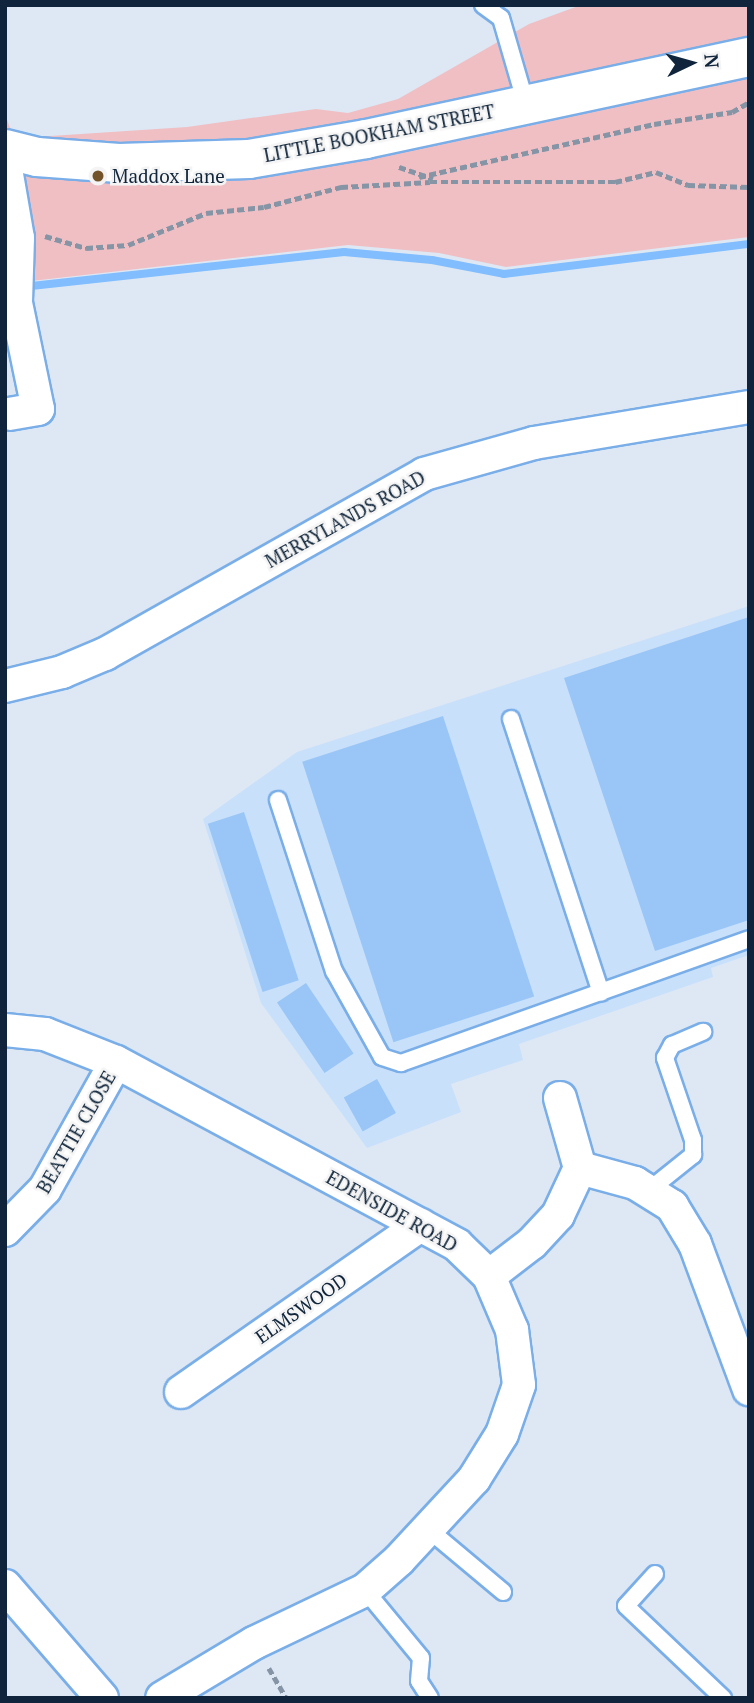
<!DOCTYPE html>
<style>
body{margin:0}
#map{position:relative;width:754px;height:1703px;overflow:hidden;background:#dde8f4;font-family:"PT Serif",serif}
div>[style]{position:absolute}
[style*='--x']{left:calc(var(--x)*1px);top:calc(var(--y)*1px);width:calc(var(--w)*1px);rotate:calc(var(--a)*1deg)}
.built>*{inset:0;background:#c9e0fb}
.green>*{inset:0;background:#f0bfc4}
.stream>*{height:8px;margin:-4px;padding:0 4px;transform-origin:4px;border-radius:4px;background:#81bdff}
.building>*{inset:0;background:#99c6f7;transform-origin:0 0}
.path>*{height:4.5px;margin-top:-2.25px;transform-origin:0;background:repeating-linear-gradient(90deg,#8695a6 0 7px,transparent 0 10.5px)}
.roads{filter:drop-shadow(2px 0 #7aaee8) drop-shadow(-2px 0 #7aaee8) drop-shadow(0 2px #7aaee8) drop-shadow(0 -2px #7aaee8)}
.lane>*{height:16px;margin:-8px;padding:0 8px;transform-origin:8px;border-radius:8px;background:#fff}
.street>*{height:32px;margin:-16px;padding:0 16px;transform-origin:16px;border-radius:16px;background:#fff}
.secondary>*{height:38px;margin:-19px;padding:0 19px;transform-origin:19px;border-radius:19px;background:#fff}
.dots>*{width:19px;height:19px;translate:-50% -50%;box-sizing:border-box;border:4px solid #f4f4f4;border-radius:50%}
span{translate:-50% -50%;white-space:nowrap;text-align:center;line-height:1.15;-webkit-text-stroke:5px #f4f4f4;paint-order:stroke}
.street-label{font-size:19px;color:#10253b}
.poi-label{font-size:19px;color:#10253b}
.left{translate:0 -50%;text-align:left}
.frame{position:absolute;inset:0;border:7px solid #10253b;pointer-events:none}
.north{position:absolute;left:656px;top:28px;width:70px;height:70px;-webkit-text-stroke:5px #f4f4f4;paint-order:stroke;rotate:85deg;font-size:19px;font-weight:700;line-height:28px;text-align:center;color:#10253b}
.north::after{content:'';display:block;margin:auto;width:24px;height:32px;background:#10253b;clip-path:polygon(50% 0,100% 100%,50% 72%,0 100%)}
</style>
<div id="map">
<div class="built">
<i style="clip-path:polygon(749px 606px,749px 955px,711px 968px,713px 977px,519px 1044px,523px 1060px,451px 1084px,461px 1112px,367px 1148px,261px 1003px,203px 819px,297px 752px)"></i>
</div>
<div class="green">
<i style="clip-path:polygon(581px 5px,749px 5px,749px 237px,506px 267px,439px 253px,348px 245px,5px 284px,5px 114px,10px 128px,20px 138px,187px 127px,316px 109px,348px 113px,398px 99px,529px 24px)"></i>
</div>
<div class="stream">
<i style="--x:22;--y:287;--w:324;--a:-6.2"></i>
<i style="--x:344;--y:252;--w:88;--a:5.2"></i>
<i style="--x:432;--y:260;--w:73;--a:11"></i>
<i style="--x:504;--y:274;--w:247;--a:-7"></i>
</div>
<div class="building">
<i style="clip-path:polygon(749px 617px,749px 920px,655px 951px,564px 678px)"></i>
<i style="left:443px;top:716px;width:295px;height:148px;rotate:72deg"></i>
<i style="left:244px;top:812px;width:177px;height:38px;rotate:72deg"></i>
<i style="left:306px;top:983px;width:85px;height:35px;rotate:56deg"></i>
<i style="left:377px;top:1079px;width:39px;height:38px;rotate:61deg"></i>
</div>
<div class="path">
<i style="--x:399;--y:167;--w:36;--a:19"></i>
<i style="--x:419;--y:177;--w:241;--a:-12.7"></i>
<i style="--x:654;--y:124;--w:79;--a:-8.7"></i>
<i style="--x:732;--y:112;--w:20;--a:-30"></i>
<i style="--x:45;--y:236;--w:43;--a:16.3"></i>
<i style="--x:86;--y:248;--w:42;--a:-4.1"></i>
<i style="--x:128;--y:245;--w:84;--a:-22.3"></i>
<i style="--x:206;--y:213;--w:58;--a:-5.9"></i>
<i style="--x:264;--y:207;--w:80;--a:-14.6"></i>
<i style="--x:341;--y:187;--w:89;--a:-3.2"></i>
<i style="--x:430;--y:182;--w:185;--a:0"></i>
<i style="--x:615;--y:182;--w:42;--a:-13.7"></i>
<i style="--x:656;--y:172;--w:35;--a:22"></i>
<i style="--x:688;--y:185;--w:61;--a:1.9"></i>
<i style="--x:269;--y:1668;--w:34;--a:60"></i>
</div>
<div class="roads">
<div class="lane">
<i style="--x:483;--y:5;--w:22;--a:36"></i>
<i style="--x:501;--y:18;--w:90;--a:73.8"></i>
<i style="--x:511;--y:719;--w:288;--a:71.8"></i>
<i style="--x:278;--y:800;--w:180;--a:71.9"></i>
<i style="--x:334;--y:971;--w:98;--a:60.8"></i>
<i style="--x:382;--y:1057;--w:20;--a:18"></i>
<i style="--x:401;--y:1063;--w:369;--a:-19.6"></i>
<i style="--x:648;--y:1191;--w:58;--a:-38.7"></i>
<i style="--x:693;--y:1155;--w:15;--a:-90"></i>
<i style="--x:693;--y:1140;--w:87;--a:-108.9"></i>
<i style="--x:665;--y:1058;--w:15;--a:-62"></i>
<i style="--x:672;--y:1045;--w:34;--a:-23"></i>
<i style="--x:428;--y:1529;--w:98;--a:40"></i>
<i style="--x:655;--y:1574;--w:43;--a:132.2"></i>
<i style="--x:626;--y:1606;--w:134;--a:43.5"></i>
<i style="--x:365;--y:1590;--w:88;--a:50.5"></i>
<i style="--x:421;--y:1658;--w:23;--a:95"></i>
<i style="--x:419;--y:1681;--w:20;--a:57"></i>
</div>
<div class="street">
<i style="--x:5;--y:163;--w:76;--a:80.2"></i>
<i style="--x:18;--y:238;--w:65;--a:91.8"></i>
<i style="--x:16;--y:303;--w:108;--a:78.3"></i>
<i style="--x:38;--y:409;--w:28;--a:170"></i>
<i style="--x:5;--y:686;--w:59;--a:-13.8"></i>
<i style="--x:62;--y:672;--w:47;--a:-22.7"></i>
<i style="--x:105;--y:654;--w:366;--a:-29.4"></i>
<i style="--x:424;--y:474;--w:114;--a:-15.7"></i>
<i style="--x:534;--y:443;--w:218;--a:-9.5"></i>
<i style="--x:5;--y:1030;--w:40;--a:5.7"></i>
<i style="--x:45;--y:1034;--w:76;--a:21.5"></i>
<i style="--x:116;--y:1062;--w:387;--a:28.2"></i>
<i style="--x:457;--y:1245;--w:45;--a:44.1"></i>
<i style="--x:489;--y:1276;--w:59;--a:66.9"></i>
<i style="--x:512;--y:1330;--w:55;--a:82.7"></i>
<i style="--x:519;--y:1385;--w:52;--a:109.1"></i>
<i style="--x:502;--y:1434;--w:53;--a:121.9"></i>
<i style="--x:474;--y:1479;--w:110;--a:132.8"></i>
<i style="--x:399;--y:1560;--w:45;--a:138.6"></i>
<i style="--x:365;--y:1590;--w:123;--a:154.5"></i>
<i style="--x:254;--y:1643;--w:107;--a:149.1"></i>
<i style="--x:560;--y:1098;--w:73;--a:74.1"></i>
<i style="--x:5;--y:1230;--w:57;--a:-45.7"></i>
<i style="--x:45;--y:1189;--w:145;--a:-60.8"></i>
<i style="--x:489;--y:1276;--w:54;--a:-37.5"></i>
<i style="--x:532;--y:1243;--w:38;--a:-47"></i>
<i style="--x:558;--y:1215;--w:52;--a:-64.9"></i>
<i style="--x:580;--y:1168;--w:57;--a:15.3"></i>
<i style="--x:635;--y:1183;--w:44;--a:31.9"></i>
<i style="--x:672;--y:1206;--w:44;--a:58.8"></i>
<i style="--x:695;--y:1244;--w:155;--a:69.6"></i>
<i style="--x:181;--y:1392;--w:292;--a:-34.9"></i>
<i style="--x:5;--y:1586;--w:148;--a:49.1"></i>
</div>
<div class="secondary">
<i style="--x:5;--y:149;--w:33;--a:14"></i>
<i style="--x:37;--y:157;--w:82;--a:4.2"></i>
<i style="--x:119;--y:163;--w:130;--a:-1.8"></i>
<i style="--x:249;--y:159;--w:119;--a:-9.7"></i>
<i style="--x:366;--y:139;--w:392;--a:-12.1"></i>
</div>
</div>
<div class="dots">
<i style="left:98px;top:176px;background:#735329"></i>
</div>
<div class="street-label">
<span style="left:379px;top:133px;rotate:-11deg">LITTLE BOOKHAM STREET</span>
<span style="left:345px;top:519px;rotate:-29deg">MERRYLANDS ROAD</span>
<span style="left:76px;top:1132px;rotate:-60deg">BEATTIE CLOSE</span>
<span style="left:392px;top:1211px;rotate:29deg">EDENSIDE ROAD</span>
<span style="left:301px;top:1308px;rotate:-35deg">ELMSWOOD</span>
</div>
<div class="poi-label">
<span class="left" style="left:112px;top:176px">Maddox Lane</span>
</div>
<div class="frame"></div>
<div class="north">N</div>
</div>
